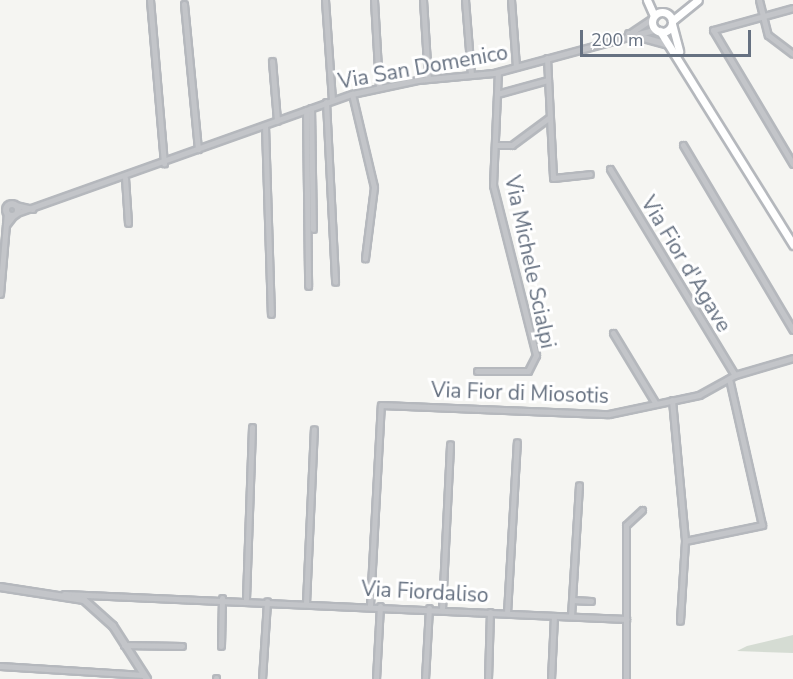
<!DOCTYPE html>
<style>
body{margin:0}
#map{position:relative;width:793px;height:679px;overflow:hidden;background:#f5f5f2;font-family:"Nunito Sans",sans-serif}
div>[style]{position:absolute}
[style*='--x']{left:calc(var(--x)*1px);top:calc(var(--y)*1px);width:calc(var(--w)*1px);rotate:calc(var(--a)*1deg)}
.green>*{inset:0;background:#d5dcd3}
.roads{filter:drop-shadow(2px 0 #b5b8bd) drop-shadow(-2px 0 #b5b8bd) drop-shadow(0 2px #b5b8bd) drop-shadow(0 -2px #b5b8bd)}
.minor>*{height:5px;margin:-2.5px;padding:0 2.5px;transform-origin:2.5px;border-radius:2.5px;background:#c3c5c9}
.tertiary>*{height:6px;margin:-3px;padding:0 3px;transform-origin:3px;border-radius:3px;background:#c3c5c9}
.tertiary>.ring{margin:-3px;padding:0;box-sizing:content-box;background:none;border:6px solid #c3c5c9;border-radius:50%}
.secondary>*{height:7px;margin:-3.5px;padding:0 3.5px;transform-origin:3.5px;border-radius:3.5px;background:#fff}
.secondary>.ring{margin:-3.5px;padding:0;box-sizing:content-box;background:none;border:7px solid #fff;border-radius:50%}
span{translate:-50% -50%;white-space:nowrap;text-align:center;line-height:1.15;-webkit-text-stroke:6px #fff;paint-order:stroke}
.street-label{font-size:21px;color:#667181}
.scale{position:absolute;left:580px;top:30px;width:171px;height:27px;box-sizing:border-box;border:3px solid #667181;border-top:0;padding-left:8px;font-size:18px;line-height:21px;white-space:nowrap;color:#667181;-webkit-text-stroke:4px #fff;paint-order:stroke}
</style>
<div id="map">
<div class="green">
<i style="clip-path:polygon(793px 635px,793px 653px,737px 651px,747px 646px)"></i>
</div>
<div class="roads">
<div class="minor">
<i style="--x:150;--y:0;--w:164;--a:85.1"></i>
<i style="--x:325;--y:0;--w:100;--a:86"></i>
<i style="--x:374;--y:0;--w:88;--a:86.7"></i>
<i style="--x:423;--y:0;--w:79;--a:86.4"></i>
<i style="--x:465;--y:0;--w:75;--a:85.4"></i>
<i style="--x:511;--y:0;--w:67;--a:85.7"></i>
<i style="--x:759;--y:0;--w:36;--a:76"></i>
<i style="--x:768;--y:35;--w:31;--a:37"></i>
<i style="--x:184;--y:4;--w:146;--a:84.5"></i>
<i style="--x:793;--y:8;--w:83;--a:164.6"></i>
<i style="--x:713;--y:30;--w:156;--a:59.2"></i>
<i style="--x:632;--y:32;--w:25;--a:-34"></i>
<i style="--x:547;--y:58;--w:120;--a:87.1"></i>
<i style="--x:553;--y:178;--w:37;--a:-6"></i>
<i style="--x:272;--y:61;--w:60;--a:85.2"></i>
<i style="--x:352;--y:94;--w:96;--a:76.7"></i>
<i style="--x:374;--y:187;--w:72;--a:97.2"></i>
<i style="--x:497;--y:94;--w:53;--a:-15.4"></i>
<i style="--x:326;--y:102;--w:180;--a:87.1"></i>
<i style="--x:311;--y:108;--w:121;--a:89.1"></i>
<i style="--x:306;--y:110;--w:176;--a:89.3"></i>
<i style="--x:265;--y:126;--w:188;--a:88.2"></i>
<i style="--x:495;--y:145;--w:17;--a:0"></i>
<i style="--x:512;--y:145;--w:47;--a:-36.4"></i>
<i style="--x:683;--y:145;--w:215;--a:59.3"></i>
<i style="--x:610;--y:169;--w:241;--a:58.8"></i>
<i style="--x:125;--y:178;--w:45;--a:86.2"></i>
<i style="--x:15;--y:205;--w:18;--a:13"></i>
<i style="--x:17;--y:213;--w:356;--a:-19.6"></i>
<i style="--x:352;--y:94;--w:67;--a:-12"></i>
<i style="--x:418;--y:80;--w:76;--a:-5.3"></i>
<i style="--x:494;--y:73;--w:169;--a:-15.1"></i>
<i style="--x:6;--y:225;--w:11;--a:-52"></i>
<i style="--x:0;--y:294;--w:81;--a:-85.1"></i>
<i style="--x:613;--y:333;--w:83;--a:58.8"></i>
<i style="--x:477;--y:371;--w:51;--a:0"></i>
<i style="--x:528;--y:371;--w:18;--a:-63"></i>
<i style="--x:536;--y:355;--w:175;--a:-104.2"></i>
<i style="--x:493;--y:185;--w:113;--a:-87.5"></i>
<i style="--x:672;--y:400;--w:142;--a:84.7"></i>
<i style="--x:685;--y:541;--w:80;--a:93.6"></i>
<i style="--x:685;--y:541;--w:79;--a:-11.7"></i>
<i style="--x:762;--y:525;--w:150;--a:-102.7"></i>
<i style="--x:64;--y:594;--w:563;--a:2.55"></i>
<i style="--x:246;--y:599;--w:172;--a:-88"></i>
<i style="--x:572;--y:600;--w:19;--a:3"></i>
<i style="--x:306;--y:603;--w:174;--a:-87.4"></i>
<i style="--x:370;--y:605;--w:200;--a:-86.9"></i>
<i style="--x:381;--y:405;--w:228;--a:2.3"></i>
<i style="--x:609;--y:414;--w:92;--a:-11.9"></i>
<i style="--x:699;--y:395;--w:41;--a:-29.1"></i>
<i style="--x:735;--y:375;--w:60;--a:-16.3"></i>
<i style="--x:442;--y:609;--w:165;--a:-87.2"></i>
<i style="--x:507;--y:613;--w:171;--a:-86.7"></i>
<i style="--x:571;--y:616;--w:131;--a:-86.5"></i>
<i style="--x:124;--y:645;--w:58;--a:1"></i>
<i style="--x:221;--y:646;--w:48;--a:-88.8"></i>
<i style="--x:0;--y:666;--w:144;--a:3.6"></i>
<i style="--x:216;--y:679;--w:1;--a:-90"></i>
<i style="--x:262;--y:679;--w:78;--a:-86.3"></i>
<i style="--x:376;--y:679;--w:73;--a:-86.9"></i>
<i style="--x:425;--y:679;--w:71;--a:-86.8"></i>
<i style="--x:488;--y:679;--w:67;--a:-88.3"></i>
<i style="--x:551;--y:679;--w:63;--a:-87.3"></i>
<i style="--x:626;--y:679;--w:154;--a:-90"></i>
<i style="--x:626;--y:525;--w:22;--a:-43"></i>
</div>
<div class="tertiary">
<i style="--x:629;--y:34;--w:41;--a:15.4"></i>
<i class="ring" style="left:6px;top:204px;width:6px;height:6px"></i>
<i style="--x:0;--y:587;--w:85;--a:8.8"></i>
<i style="--x:84;--y:600;--w:39;--a:42"></i>
<i style="--x:113;--y:626;--w:63;--a:57.3"></i>
</div>
<div class="secondary">
<i style="--x:647;--y:0;--w:17;--a:66"></i>
<i class="ring" style="left:652px;top:12px;width:13px;height:13px"></i>
<i style="--x:672;--y:21;--w:33;--a:-39"></i>
<i style="--x:672;--y:24;--w:28;--a:75"></i>
<i style="--x:660;--y:31;--w:252;--a:58.1"></i>
</div>
</div>
<div class="street-label">
<span style="left:423px;top:67px;rotate:-10deg">Via San Domenico</span>
<span style="left:530px;top:262px;rotate:78deg">Via Michele Scialpi</span>
<span style="left:686px;top:264px;rotate:59deg">Via Fior d'Agave</span>
<span style="left:520px;top:393px;rotate:2deg">Via Fior di Miosotis</span>
<span style="left:425px;top:592px;rotate:3deg">Via Fiordaliso</span>
</div>
<div class="scale">200 m</div>
</div>
